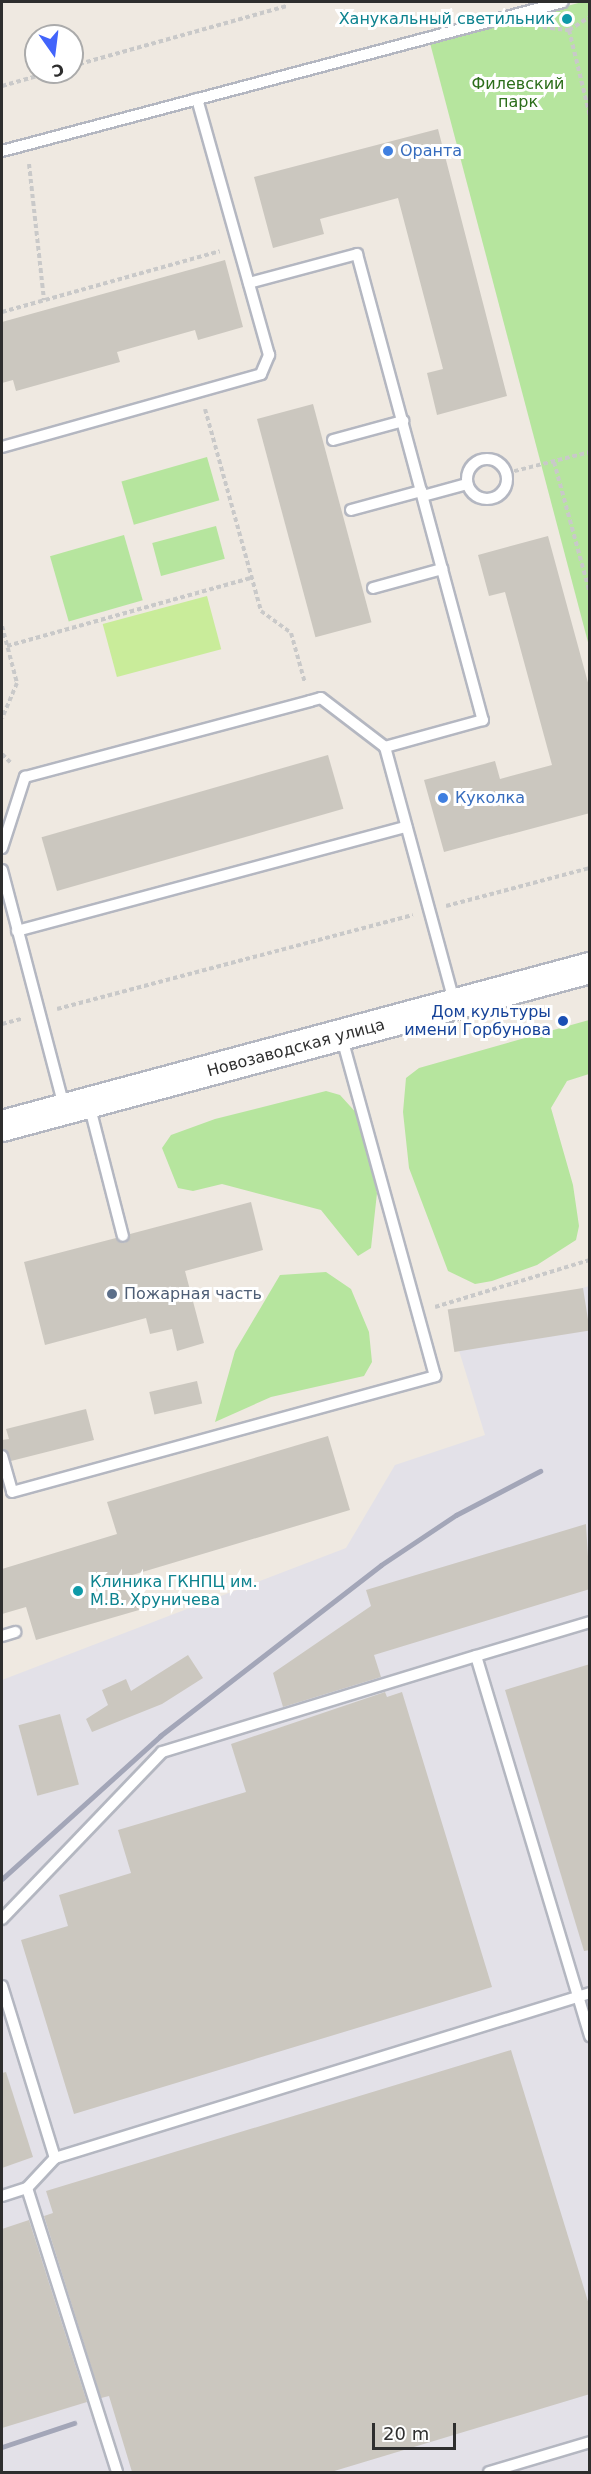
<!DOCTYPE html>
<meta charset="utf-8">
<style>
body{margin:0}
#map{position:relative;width:591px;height:2474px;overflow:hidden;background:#efe9e1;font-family:"DejaVu Sans",sans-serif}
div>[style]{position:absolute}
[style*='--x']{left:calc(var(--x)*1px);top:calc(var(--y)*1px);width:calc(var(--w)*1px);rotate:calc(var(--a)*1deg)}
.industrial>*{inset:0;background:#e3e1e8}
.green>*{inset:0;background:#b6e59e;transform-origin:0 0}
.pitch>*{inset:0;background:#c9ec9a;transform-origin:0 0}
.building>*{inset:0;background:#cbc7bf;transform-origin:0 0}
.path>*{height:4px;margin-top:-2px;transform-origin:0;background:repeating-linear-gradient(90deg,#c9c9c9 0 4.5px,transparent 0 7.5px)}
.roads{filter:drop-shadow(2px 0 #b4b7c1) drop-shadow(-2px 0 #b4b7c1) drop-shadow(0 2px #b4b7c1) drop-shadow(0 -2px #b4b7c1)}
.lane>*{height:10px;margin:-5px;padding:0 5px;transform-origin:5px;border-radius:5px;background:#fff}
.lane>.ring{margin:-5px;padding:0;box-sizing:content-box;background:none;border:10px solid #fff;border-radius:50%}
.secondary>*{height:30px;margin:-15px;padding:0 15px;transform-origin:15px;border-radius:15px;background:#fff}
.rail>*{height:4.5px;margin:-2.25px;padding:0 2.25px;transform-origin:2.25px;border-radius:2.25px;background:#a3a6b8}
.dots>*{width:16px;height:16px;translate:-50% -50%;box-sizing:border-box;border:3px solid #fff;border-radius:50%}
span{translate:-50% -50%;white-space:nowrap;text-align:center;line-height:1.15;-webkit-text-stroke:6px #fff;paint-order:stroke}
.culture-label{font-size:16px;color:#0d838f}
.right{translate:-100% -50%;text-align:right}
.left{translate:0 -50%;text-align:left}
.park-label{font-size:16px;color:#2c6e1b}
.shop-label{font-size:16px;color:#366cbe}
.transit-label{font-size:16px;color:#164399}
.street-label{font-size:16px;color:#2e2e2e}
.service-label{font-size:16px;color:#4e5e75}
.frame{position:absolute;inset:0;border:3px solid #2e2e2e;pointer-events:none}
.north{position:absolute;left:24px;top:24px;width:60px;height:60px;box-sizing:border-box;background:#fff;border:2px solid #ababab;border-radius:50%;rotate:166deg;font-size:16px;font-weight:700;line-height:24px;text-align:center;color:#2e2e2e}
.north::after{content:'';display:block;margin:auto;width:21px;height:27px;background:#4264fb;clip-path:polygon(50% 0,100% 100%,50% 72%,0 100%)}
.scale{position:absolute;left:372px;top:2423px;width:84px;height:27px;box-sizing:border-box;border:3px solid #2e2e2e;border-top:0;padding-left:8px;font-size:18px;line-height:21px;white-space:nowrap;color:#2e2e2e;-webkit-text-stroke:4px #fff;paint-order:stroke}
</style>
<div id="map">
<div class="industrial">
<i style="clip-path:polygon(589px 1286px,589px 2472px,2px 2472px,2px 1680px,346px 1548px,395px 1465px,485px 1435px,452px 1328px)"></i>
</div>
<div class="green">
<i style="clip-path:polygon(582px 2px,589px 2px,589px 646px,430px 43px)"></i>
<i style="left:207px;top:457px;width:45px;height:89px;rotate:74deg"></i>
<i style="left:216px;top:526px;width:34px;height:66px;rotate:75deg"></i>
<i style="left:124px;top:535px;width:68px;height:77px;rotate:74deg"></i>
<i style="clip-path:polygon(589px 1020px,589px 1074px,567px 1081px,551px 1108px,573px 1185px,579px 1226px,576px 1240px,537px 1265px,492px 1281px,475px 1284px,448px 1271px,409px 1168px,403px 1112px,406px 1078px,419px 1068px)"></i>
<i style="clip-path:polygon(326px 1091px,340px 1095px,360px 1117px,377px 1193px,371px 1248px,358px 1256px,321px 1210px,222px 1184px,193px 1191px,178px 1188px,162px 1148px,171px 1135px,215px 1119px)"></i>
<i style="clip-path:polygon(326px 1272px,351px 1289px,369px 1332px,372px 1362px,364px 1376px,271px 1397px,215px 1422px,235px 1351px,280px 1275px)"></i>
</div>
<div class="pitch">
<i style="left:207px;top:596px;width:55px;height:108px;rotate:75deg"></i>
</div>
<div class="building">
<i style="clip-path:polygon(438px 129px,507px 396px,437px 415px,427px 373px,443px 369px,398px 198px,320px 219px,324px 234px,273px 248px,254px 177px)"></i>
<i style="clip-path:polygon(225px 260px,243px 327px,198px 340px,195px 330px,117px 352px,120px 362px,16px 391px,13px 380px,2px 383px,2px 322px)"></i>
<i style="left:313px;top:404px;width:226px;height:58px;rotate:75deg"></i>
<i style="clip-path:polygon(548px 536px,590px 690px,590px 813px,444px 852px,424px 780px,495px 761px,500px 779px,552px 765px,505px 592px,489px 596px,478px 555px)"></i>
<i style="left:328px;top:755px;width:56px;height:298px;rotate:74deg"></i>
<i style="clip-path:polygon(251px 1202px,263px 1250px,185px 1271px,204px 1343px,177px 1351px,172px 1329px,150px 1334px,146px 1318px,45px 1345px,24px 1262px,116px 1238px,125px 1243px,130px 1234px)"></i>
<i style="left:583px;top:1288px;width:43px;height:137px;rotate:81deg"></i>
<i style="left:197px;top:1381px;width:23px;height:49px;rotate:77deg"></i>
<i style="clip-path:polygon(86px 1409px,94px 1440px,11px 1461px,2px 1449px,2px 1440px,9px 1439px,6px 1429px)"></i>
<i style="clip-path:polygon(328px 1436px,350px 1510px,129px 1576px,139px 1610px,36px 1640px,26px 1607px,2px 1614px,2px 1569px,117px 1534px,107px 1502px)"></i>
<i style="clip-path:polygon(586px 1524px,590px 1589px,374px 1655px,381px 1677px,283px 1707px,273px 1673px,371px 1606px,366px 1590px)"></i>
<i style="clip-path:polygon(188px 1655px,203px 1678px,162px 1704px,92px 1732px,86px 1719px,108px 1705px,102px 1690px,126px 1679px,131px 1691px)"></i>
<i style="clip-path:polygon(590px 1664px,590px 1950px,584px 1951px,505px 1690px)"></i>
<i style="clip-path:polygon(385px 1692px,387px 1697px,402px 1692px,492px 1987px,74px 2114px,21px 1940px,68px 1926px,59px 1895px,131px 1873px,118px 1830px,246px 1792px,231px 1744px)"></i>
<i style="left:60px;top:1714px;width:73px;height:43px;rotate:75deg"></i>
<i style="clip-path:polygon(511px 2050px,590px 2308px,590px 2394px,331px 2472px,132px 2472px,109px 2396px,101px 2398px,44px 2216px,53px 2213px,46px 2191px)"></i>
<i style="clip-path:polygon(6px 2072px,33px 2157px,2px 2168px,2px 2073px)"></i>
<i style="clip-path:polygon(29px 2220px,87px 2402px,2px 2428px,2px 2229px)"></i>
</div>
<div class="path">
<i style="--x:543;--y:27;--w:26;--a:7"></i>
<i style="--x:569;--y:30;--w:25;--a:-32"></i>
<i style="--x:569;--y:30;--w:89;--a:76.3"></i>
<i style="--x:72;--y:66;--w:223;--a:-15.6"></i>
<i style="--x:2;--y:86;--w:51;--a:-15.9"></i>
<i style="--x:29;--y:164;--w:137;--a:83.7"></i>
<i style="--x:2;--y:312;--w:226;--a:-15.6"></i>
<i style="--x:205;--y:409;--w:210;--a:74.5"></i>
<i style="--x:261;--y:611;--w:37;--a:36"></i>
<i style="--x:291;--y:633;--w:52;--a:74.4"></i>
<i style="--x:554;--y:462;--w:137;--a:74.7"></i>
<i style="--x:507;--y:473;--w:86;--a:-14.2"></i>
<i style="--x:2;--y:626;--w:59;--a:75.3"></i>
<i style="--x:17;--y:683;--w:38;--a:113"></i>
<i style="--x:7;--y:646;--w:253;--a:-15.6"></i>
<i style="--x:2;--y:754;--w:14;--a:45"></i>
<i style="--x:446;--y:906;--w:149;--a:-14.8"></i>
<i style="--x:57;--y:1009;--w:368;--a:-14.8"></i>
<i style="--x:2;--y:1024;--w:20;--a:-15"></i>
<i style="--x:435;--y:1307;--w:162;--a:-16.9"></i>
</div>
<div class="roads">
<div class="lane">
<i style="--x:2;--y:151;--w:580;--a:-14.87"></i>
<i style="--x:249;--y:283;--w:112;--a:-15"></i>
<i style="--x:357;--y:254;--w:483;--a:74.9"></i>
<i style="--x:483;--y:720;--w:102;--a:164.6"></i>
<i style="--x:385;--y:747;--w:263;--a:74.8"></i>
<i style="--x:333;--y:440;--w:73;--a:-15.2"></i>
<i style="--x:2;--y:447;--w:269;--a:-15.7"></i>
<i style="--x:261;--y:374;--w:21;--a:-67"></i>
<i style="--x:269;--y:355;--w:266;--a:-105.7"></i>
<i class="ring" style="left:467px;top:459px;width:30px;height:30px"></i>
<i style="--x:423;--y:496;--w:46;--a:-15.3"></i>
<i style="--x:351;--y:510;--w:73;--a:-15.2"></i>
<i style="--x:373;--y:588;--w:72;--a:-15.4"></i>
<i style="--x:2;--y:848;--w:75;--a:-72.1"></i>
<i style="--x:25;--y:777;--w:295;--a:-14.9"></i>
<i style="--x:310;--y:701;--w:11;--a:-15"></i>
<i style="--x:321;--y:698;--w:81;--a:37.4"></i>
<i style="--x:2;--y:870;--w:245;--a:75.3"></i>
<i style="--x:17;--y:931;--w:403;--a:-15"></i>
<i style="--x:89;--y:1104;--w:136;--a:75.6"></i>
<i style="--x:2;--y:1456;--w:37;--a:74"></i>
<i style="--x:12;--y:1492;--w:439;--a:-15.3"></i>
<i style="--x:435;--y:1376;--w:351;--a:-105.4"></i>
<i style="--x:590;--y:1622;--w:119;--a:163.4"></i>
<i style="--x:476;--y:1656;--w:397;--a:73.3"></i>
<i style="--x:2;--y:1636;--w:14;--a:-17"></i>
<i style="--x:2;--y:1919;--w:231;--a:-46.2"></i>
<i style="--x:162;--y:1752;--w:328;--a:-17"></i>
<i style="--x:2;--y:1986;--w:180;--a:72.9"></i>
<i style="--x:55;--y:2158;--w:560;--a:-17.14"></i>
<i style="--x:27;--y:2188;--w:41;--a:-47"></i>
<i style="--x:2;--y:2196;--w:26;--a:-18"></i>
<i style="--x:27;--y:2188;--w:298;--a:72.4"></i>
<i style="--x:489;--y:2472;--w:105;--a:-16.5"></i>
</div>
<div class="secondary">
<i style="--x:2;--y:1126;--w:609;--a:-15.04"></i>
</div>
</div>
<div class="rail">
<i style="--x:2;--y:1879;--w:213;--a:-42.1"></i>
<i style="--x:160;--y:1736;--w:279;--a:-37.7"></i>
<i style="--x:381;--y:1565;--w:90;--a:-33.7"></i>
<i style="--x:456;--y:1515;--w:95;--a:-27.6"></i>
<i style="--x:2;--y:2447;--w:76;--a:-18.4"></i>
</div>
<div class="dots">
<i style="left:567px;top:19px;background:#0f9aa8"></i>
<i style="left:388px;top:151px;background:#3f7fe0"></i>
<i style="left:443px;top:798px;background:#3f7fe0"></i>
<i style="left:563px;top:1021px;background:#1a4fb4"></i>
<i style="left:112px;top:1294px;background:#5c6f8a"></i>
<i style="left:78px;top:1591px;background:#0f9aa8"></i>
</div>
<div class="culture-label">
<span class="right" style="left:555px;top:19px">Ханукальный светильник</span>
<span class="left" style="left:90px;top:1591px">Клиника ГКНПЦ им.<br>М.В. Хруничева</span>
</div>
<div class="park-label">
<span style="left:518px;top:93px">Филевский<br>парк</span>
</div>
<div class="shop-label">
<span class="left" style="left:400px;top:151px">Оранта</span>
<span class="left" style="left:455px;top:798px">Куколка</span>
</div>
<div class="transit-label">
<span class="right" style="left:551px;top:1021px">Дом культуры<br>имени Горбунова</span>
</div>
<div class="street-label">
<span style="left:296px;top:1048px;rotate:-15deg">Новозаводская улица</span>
</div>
<div class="service-label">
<span class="left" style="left:124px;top:1294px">Пожарная часть</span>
</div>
<div class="frame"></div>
<div class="north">С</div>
<div class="scale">20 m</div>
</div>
